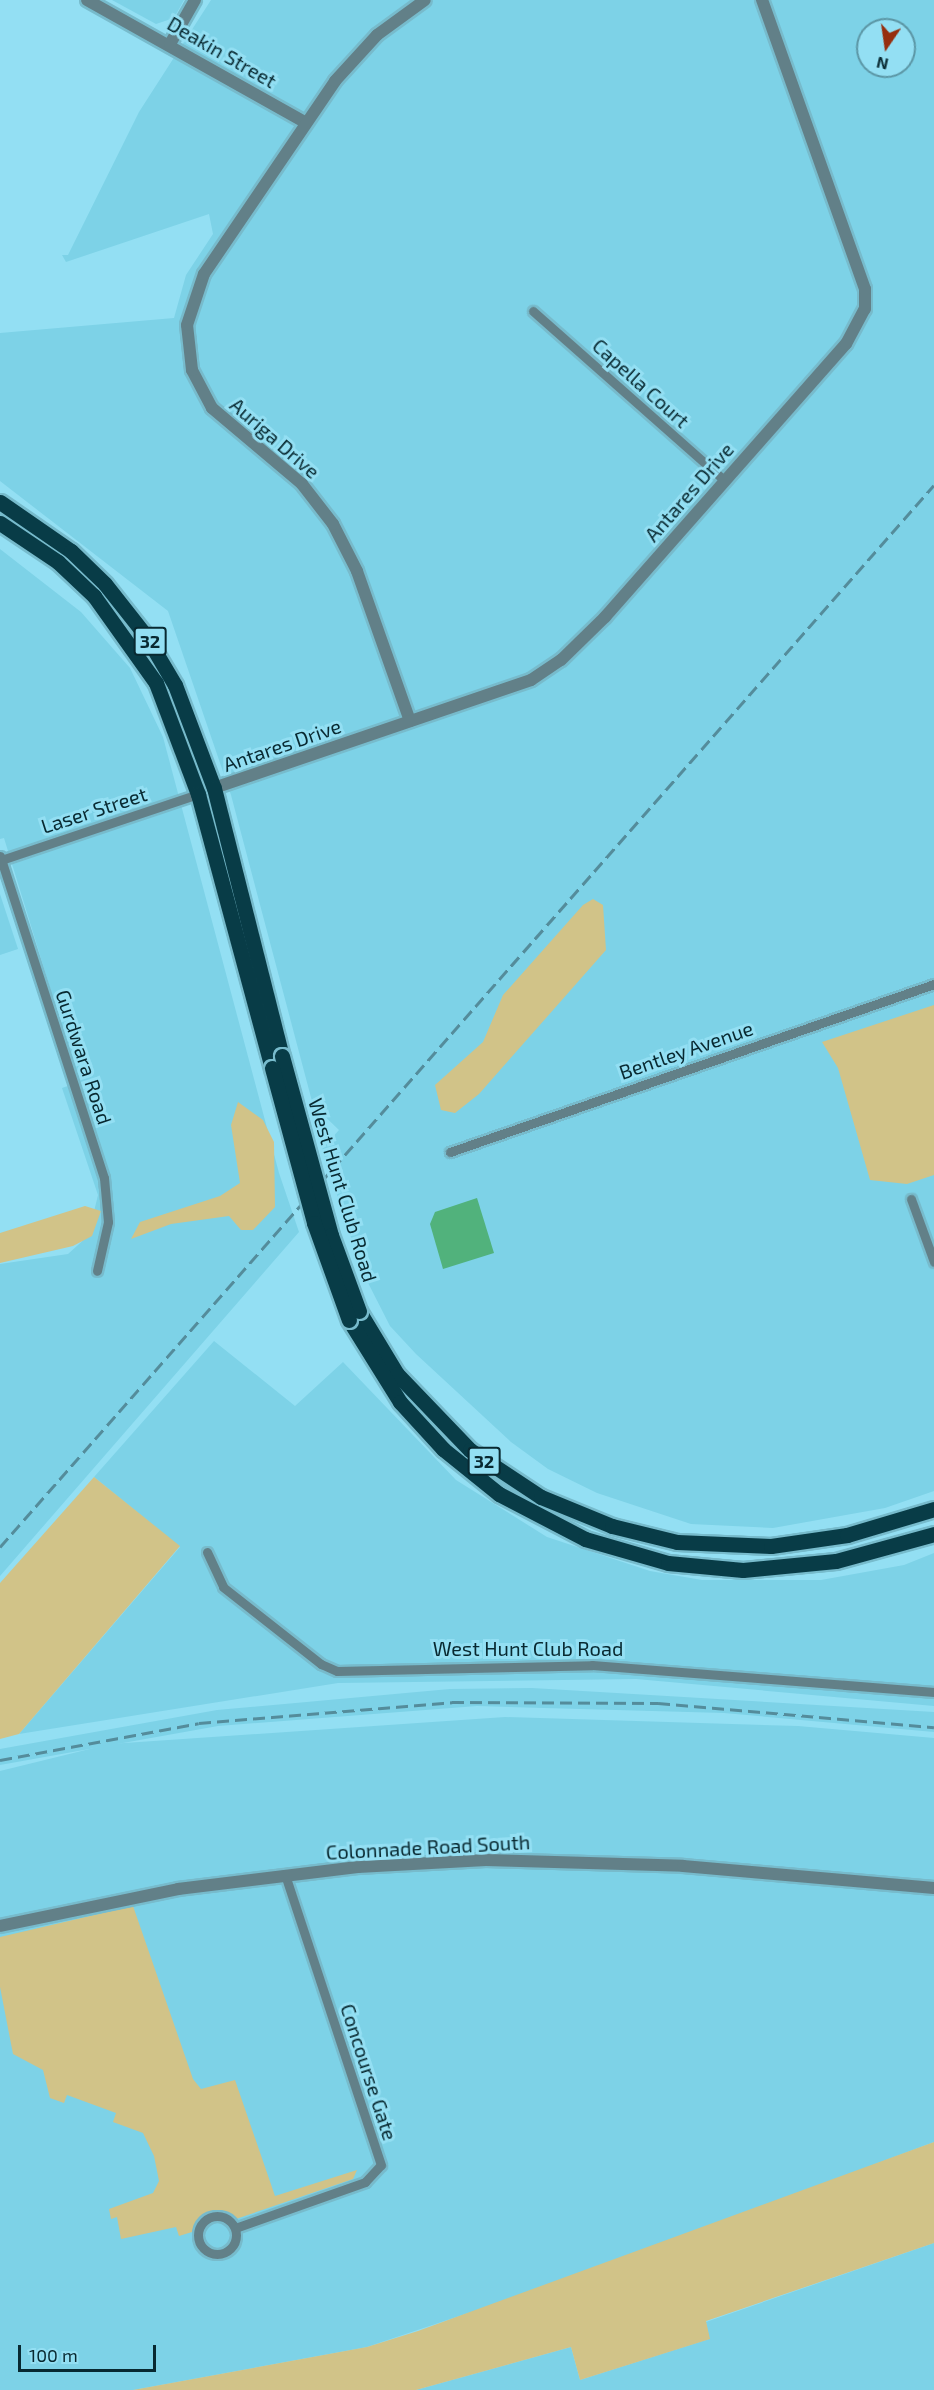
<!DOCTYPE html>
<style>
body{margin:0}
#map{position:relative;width:934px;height:2390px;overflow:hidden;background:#93dff3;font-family:"Exo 2",sans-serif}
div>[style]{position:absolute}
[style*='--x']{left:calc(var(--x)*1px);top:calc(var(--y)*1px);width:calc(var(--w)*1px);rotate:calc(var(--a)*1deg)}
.built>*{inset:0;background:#7dd2e7}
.green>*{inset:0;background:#d1c388}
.water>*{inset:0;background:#51b27c}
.roads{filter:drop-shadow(2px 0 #7bc) drop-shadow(-2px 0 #7bc) drop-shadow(0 2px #7bc) drop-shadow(0 -2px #7bc)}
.minor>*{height:9px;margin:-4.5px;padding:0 4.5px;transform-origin:4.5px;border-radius:4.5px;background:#628088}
.minor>.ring{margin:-4.5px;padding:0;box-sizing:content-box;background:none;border:9px solid #628088;border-radius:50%}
.tertiary>*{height:12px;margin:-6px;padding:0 6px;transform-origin:6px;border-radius:6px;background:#628088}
.primary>*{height:15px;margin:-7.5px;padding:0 7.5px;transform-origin:7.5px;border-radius:7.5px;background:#083c47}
.rail>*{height:3px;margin-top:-1.5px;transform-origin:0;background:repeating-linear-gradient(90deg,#548c9b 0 12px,transparent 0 18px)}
.bridges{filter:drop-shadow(2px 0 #7bc) drop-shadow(-2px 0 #7bc) drop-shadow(0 2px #7bc) drop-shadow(0 -2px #7bc)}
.primary-bridge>*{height:15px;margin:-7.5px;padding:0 7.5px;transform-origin:7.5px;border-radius:7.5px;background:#083c47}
span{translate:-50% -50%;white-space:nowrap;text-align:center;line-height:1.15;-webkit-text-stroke:6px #93dff3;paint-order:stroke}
.shield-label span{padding:2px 4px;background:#93dff3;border:2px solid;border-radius:4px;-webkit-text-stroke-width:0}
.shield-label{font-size:18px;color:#082931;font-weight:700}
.street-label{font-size:20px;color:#082931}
.north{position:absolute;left:856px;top:18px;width:60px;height:60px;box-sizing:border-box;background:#93dff3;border:2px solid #5b96a5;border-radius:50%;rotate:193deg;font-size:16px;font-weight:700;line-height:24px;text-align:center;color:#082931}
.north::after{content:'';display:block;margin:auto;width:21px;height:27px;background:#962f0f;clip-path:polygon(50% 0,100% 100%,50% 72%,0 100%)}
.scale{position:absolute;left:18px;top:2345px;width:138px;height:27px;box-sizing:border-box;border:3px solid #082931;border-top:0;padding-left:8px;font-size:18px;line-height:21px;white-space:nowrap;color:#082931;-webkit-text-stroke:4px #93dff3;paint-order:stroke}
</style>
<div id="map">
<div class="built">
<i style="clip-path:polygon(112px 0,184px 0,174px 18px,156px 24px)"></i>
<i style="clip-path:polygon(evenodd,211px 0,934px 0,934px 1491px,885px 1508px,773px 1528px,691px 1524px,597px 1493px,548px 1469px,511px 1442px,416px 1354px,390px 1326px,362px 1271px,322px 1149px,339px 1130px,313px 1105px,231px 795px,168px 611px,0 481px,0 333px,174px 318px,186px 275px,213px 234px,209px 214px,66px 262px,62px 255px,68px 255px,139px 112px,211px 0,868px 30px,904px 30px,904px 66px,868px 66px,868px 30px)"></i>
<i style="clip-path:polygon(0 549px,81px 612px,130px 668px,163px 737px,279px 1173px,299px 1232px,0 1576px,0 1264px,68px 1254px,88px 1236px,98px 1195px,62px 1088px,79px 1082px,4px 838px,0 839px)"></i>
<i style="clip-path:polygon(0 894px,18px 949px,0 955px)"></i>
<i style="clip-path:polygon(214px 1341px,295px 1406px,343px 1362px,456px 1480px,547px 1537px,650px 1571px,702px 1580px,821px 1580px,904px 1565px,934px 1553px,934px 1706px,636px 1679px,338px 1683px,19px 1734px,180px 1547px,94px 1477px)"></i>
<i style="clip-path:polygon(532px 1688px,934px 1712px,934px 1732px,724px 1713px,477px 1706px,218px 1726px,0 1765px,0 1749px,217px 1710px,450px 1689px)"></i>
<i style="clip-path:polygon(505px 1717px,798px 1726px,934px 1738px,934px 2142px,561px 2282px,367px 2347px,133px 2390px,0 2390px,0 1771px,110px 1744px)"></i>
<i style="clip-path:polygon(934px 2243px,934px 2390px,416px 2390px,571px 2347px,580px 2380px,709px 2339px,706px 2322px)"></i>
</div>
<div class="green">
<i style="clip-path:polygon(593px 899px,603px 905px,606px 950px,479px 1094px,455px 1113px,441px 1110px,435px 1085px,483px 1042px,503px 995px,583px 905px)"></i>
<i style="clip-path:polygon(934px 1005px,934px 1175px,907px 1184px,870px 1180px,838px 1068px,822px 1042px)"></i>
<i style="clip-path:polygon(238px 1102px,263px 1120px,274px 1142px,275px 1207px,253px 1230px,241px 1230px,229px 1216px,171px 1224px,131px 1239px,140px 1222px,220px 1196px,240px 1183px,231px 1125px)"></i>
<i style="clip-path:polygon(85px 1206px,101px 1211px,92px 1236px,73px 1246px,0 1263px,0 1233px)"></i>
<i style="clip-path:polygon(94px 1477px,180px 1546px,19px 1734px,0 1739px,0 1583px)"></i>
<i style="clip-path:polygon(133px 1906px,193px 2079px,201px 2089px,235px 2080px,275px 2196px,357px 2170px,353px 2179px,236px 2219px,211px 2211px,192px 2232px,179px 2236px,176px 2227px,121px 2239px,117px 2217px,111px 2219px,109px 2209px,153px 2193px,159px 2181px,154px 2156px,143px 2133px,113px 2122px,116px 2113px,67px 2095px,64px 2103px,50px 2098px,43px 2070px,13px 2054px,0 1987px,0 1937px)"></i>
<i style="clip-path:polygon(934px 2142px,934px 2243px,706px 2321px,710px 2339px,580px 2380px,571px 2347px,416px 2390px,133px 2390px,367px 2347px,418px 2331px)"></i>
</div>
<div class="water">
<i style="clip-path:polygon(477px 1198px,494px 1253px,443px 1269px,430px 1224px,435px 1212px)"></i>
</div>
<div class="roads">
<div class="minor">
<i style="--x:533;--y:311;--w:256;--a:41.5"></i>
<i style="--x:0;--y:856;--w:338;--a:72.1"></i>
<i style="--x:104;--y:1178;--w:44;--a:84.8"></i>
<i style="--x:108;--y:1222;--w:50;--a:102.7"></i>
<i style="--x:1;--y:860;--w:208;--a:-18.5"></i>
<i style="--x:450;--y:1152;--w:512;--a:-19.14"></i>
<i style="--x:911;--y:1199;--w:67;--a:69.9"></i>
<i style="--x:207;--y:1552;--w:38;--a:65"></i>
<i style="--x:223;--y:1587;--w:125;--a:38.2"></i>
<i style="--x:321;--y:1664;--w:17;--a:24"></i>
<i style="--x:337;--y:1671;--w:255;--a:-1.3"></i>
<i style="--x:592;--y:1665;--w:343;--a:4.5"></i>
<i class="ring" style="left:198px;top:2216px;width:29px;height:29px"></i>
<i style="--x:238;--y:2227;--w:135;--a:-19.5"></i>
<i style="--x:365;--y:2182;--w:23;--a:-47"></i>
<i style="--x:381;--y:2165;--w:305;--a:-108.3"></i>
</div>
<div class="tertiary">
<i style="--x:87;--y:0;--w:251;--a:29.3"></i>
<i style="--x:170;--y:44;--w:51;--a:-60.4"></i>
<i style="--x:410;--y:721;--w:159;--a:-109.5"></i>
<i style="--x:357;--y:571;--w:53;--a:-117.1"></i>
<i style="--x:333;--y:524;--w:51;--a:-127.8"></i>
<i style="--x:302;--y:484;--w:118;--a:-139.8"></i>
<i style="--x:212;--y:408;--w:43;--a:-117.8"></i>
<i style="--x:192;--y:370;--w:45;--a:-96.3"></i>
<i style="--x:187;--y:325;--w:54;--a:-71.6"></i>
<i style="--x:204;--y:274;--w:233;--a:-55.8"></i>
<i style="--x:335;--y:81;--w:62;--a:-47.6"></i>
<i style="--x:377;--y:35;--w:59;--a:-36.1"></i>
<i style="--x:214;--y:788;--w:335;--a:-18.8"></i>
<i style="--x:531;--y:680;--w:36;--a:-34"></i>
<i style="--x:561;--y:660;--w:62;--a:-44.3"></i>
<i style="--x:605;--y:617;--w:364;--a:-48.6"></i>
<i style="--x:846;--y:344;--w:40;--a:-62"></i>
<i style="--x:865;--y:309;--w:20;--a:-90"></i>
<i style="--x:865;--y:289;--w:307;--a:-109.6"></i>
<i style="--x:0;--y:1926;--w:182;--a:-11.7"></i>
<i style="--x:178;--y:1889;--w:181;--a:-7"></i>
<i style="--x:358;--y:1867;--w:128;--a:-3.1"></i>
<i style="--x:486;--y:1860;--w:197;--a:1.7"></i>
<i style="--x:683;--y:1866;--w:252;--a:5"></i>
</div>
<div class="primary">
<i style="--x:0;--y:502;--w:86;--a:34.6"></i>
<i style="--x:71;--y:551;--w:47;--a:44.1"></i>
<i style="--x:105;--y:584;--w:66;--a:51.7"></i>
<i style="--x:146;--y:636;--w:57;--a:59.4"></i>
<i style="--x:175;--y:685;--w:110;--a:69.3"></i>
<i style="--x:214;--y:788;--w:276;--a:75.8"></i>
<i style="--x:0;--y:523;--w:70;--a:33.9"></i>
<i style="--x:58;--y:562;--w:50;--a:43.4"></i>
<i style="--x:94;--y:596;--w:107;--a:54.5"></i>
<i style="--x:156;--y:683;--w:119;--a:69.3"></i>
<i style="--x:198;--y:794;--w:284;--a:74.9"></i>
<i style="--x:359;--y:1311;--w:74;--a:58.9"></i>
<i style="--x:397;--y:1374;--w:105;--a:46.2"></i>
<i style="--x:470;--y:1450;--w:85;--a:33.5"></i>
<i style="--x:541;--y:1497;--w:77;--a:22.2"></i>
<i style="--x:612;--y:1526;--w:67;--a:13.8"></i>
<i style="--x:677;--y:1542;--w:94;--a:2.4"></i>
<i style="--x:771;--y:1546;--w:77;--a:-8.2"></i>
<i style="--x:847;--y:1535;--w:91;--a:-16.6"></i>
<i style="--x:349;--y:1320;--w:97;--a:58.1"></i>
<i style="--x:400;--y:1402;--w:64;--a:47.5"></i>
<i style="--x:443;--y:1449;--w:72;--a:38.8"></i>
<i style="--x:499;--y:1494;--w:97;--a:27.6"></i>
<i style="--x:585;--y:1539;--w:86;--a:16.1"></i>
<i style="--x:668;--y:1563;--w:75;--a:5.3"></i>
<i style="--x:743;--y:1570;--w:93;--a:-5.5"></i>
<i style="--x:836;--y:1561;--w:102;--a:-15.4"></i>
</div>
</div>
<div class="rail">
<i style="--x:0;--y:1547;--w:1414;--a:-48.67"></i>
<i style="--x:0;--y:1760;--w:202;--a:-10.5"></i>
<i style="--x:199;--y:1723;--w:254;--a:-4.7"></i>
<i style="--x:452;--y:1702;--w:206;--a:0.3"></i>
<i style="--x:658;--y:1703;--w:277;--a:5"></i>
</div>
<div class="bridges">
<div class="primary-bridge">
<i style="--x:282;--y:1056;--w:186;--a:74.7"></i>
<i style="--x:331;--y:1235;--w:81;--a:69.8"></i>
<i style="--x:272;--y:1068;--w:161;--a:74.8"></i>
<i style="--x:314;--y:1223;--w:103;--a:70.2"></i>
</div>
</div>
<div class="shield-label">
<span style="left:150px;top:641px">32</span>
<span style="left:484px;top:1461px">32</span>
</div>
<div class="street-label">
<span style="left:222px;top:52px;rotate:30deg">Deakin Street</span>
<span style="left:641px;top:383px;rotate:42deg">Capella Court</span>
<span style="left:275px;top:438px;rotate:41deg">Auriga Drive</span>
<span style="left:689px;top:492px;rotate:-49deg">Antares Drive</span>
<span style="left:282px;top:745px;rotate:-19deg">Antares Drive</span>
<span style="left:94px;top:810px;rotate:-18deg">Laser Street</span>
<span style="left:686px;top:1050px;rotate:-19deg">Bentley Avenue</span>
<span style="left:84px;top:1057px;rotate:72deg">Gurdwara Road</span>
<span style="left:343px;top:1190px;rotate:73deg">West Hunt Club Road</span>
<span style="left:528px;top:1648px">West Hunt Club Road</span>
<span style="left:428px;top:1847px;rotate:-3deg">Colonnade Road South</span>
<span style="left:369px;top:2072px;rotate:72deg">Concourse Gate</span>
</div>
<div class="north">N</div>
<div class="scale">100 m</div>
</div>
